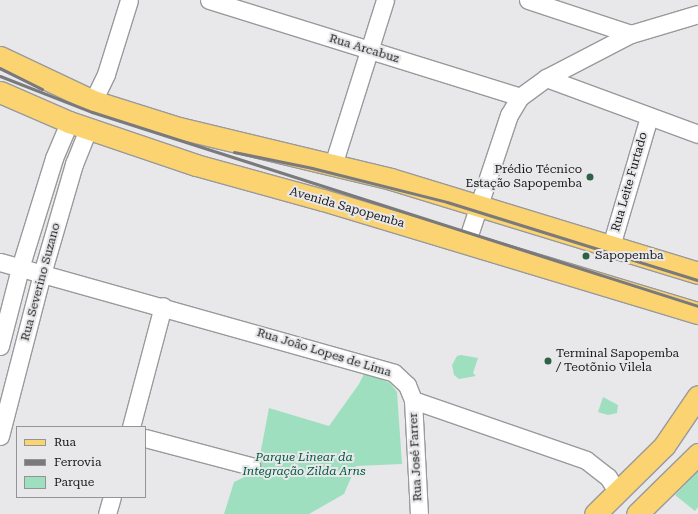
<!DOCTYPE html>
<meta charset="utf-8">
<style>
body{margin:0}
#map{position:relative;width:698px;height:514px;overflow:hidden;background:#e8e8eb;font-family:"Roboto Serif",serif}
div>[style]{position:absolute}
[style*='--x']{left:calc(var(--x)*1px);top:calc(var(--y)*1px);width:calc(var(--w)*1px);rotate:calc(var(--a)*1deg)}
.green>*{inset:0;background:#9edfbf}
.roads{filter:drop-shadow(1px 0 #9a9a9d) drop-shadow(-1px 0 #9a9a9d) drop-shadow(0 1px #9a9a9d) drop-shadow(0 -1px #9a9a9d)}
.minor>*{height:17px;margin:-8.5px;padding:0 8.5px;transform-origin:8.5px;border-radius:8.5px;background:#fff}
.major>*{height:21px;margin:-10.5px;padding:0 10.5px;transform-origin:10.5px;border-radius:10.5px;background:#fbd370}
.rail>*{height:3px;margin:-1.5px;padding:0 1.5px;transform-origin:1.5px;border-radius:1.5px;background:#7a7a7c}
.dots>*{width:11px;height:11px;translate:-50% -50%;box-sizing:border-box;border:2px solid #e8e8eb;border-radius:50%}
span{translate:-50% -50%;white-space:nowrap;text-align:center;line-height:1.15;-webkit-text-stroke:4px #e8e8eb;paint-order:stroke}
.street-label{font-size:12px;color:#171718}
.poi-label{font-size:12px;color:#171718}
.right{translate:-100% -50%;text-align:right}
.left{translate:0 -50%;text-align:left}
.park-label{font-size:12px;color:#005b3d;font-style:italic}
.legend{position:absolute;left:16px;top:426px;width:130px;height:72px;box-sizing:border-box;background:#e8e8eb;border:1px solid #949497;margin:0;padding:5px 7px;list-style:none;font-size:12px;color:#171718}
.legend li{display:flex;align-items:center;gap:8px;height:20px}
.legend b{width:20px;border:1px solid #949497}
</style>
<div id="map">
<div class="green">
<i style="clip-path:polygon(461px 355px,478px 358px,473px 373px,476px 376px,459px 379px,454px 375px,452px 365px,457px 356px)"></i>
<i style="clip-path:polygon(365px 372px,390px 383px,397px 392px,402px 464px,356px 466px,344px 494px,309px 514px,224px 514px,234px 482px,257px 471px,269px 408px,329px 426px,359px 384px)"></i>
<i style="clip-path:polygon(603px 397px,618px 405px,617px 413px,608px 415px,598px 412px)"></i>
<i style="clip-path:polygon(698px 471px,698px 507px,695px 511px,675px 495px)"></i>
</div>
<div class="roads">
<div class="minor">
<i style="--x:209;--y:0;--w:326;--a:17.3"></i>
<i style="--x:528;--y:0;--w:108;--a:18.3"></i>
<i style="--x:546;--y:78;--w:162;--a:20.2"></i>
<i style="--x:93;--y:101;--w:30;--a:-64"></i>
<i style="--x:106;--y:74;--w:77;--a:-72.7"></i>
<i style="--x:333;--y:165;--w:173;--a:-72.5"></i>
<i style="--x:466;--y:244;--w:136;--a:-71.6"></i>
<i style="--x:509;--y:115;--w:21;--a:-59"></i>
<i style="--x:520;--y:97;--w:32;--a:-36"></i>
<i style="--x:546;--y:78;--w:96;--a:-27.4"></i>
<i style="--x:631;--y:34;--w:70;--a:-16.6"></i>
<i style="--x:611;--y:246;--w:134;--a:-73.6"></i>
<i style="--x:0;--y:262;--w:409;--a:15.7"></i>
<i style="--x:394;--y:373;--w:18;--a:43"></i>
<i style="--x:407;--y:385;--w:16;--a:68"></i>
<i style="--x:413;--y:400;--w:114;--a:87"></i>
<i style="--x:0;--y:346;--w:81;--a:-75.6"></i>
<i style="--x:20;--y:268;--w:115;--a:-72.8"></i>
<i style="--x:54;--y:158;--w:39;--a:-67"></i>
<i style="--x:413;--y:400;--w:183;--a:19.1"></i>
<i style="--x:586;--y:460;--w:28;--a:38"></i>
<i style="--x:608;--y:477;--w:19;--a:58"></i>
<i style="--x:131;--y:427;--w:125;--a:-75.2"></i>
<i style="--x:0;--y:436;--w:167;--a:-75.5"></i>
<i style="--x:42;--y:274;--w:115;--a:-73.8"></i>
<i style="--x:74;--y:164;--w:38;--a:-68"></i>
<i style="--x:145;--y:438;--w:110;--a:14.8"></i>
<i style="--x:107;--y:514;--w:18;--a:-74"></i>
</div>
<div class="major">
<i style="--x:0;--y:57;--w:103;--a:25.3"></i>
<i style="--x:93;--y:101;--w:90;--a:17.4"></i>
<i style="--x:179;--y:128;--w:218;--a:13.5"></i>
<i style="--x:391;--y:179;--w:321;--a:17"></i>
<i style="--x:0;--y:92;--w:75;--a:23.5"></i>
<i style="--x:69;--y:122;--w:134;--a:18.7"></i>
<i style="--x:196;--y:165;--w:132;--a:15.4"></i>
<i style="--x:323;--y:200;--w:392;--a:16.8"></i>
<i style="--x:595;--y:514;--w:97;--a:-44.6"></i>
<i style="--x:664;--y:446;--w:60;--a:-55.8"></i>
<i style="--x:637;--y:514;--w:86;--a:-44.5"></i>
</div>
</div>
<div class="rail">
<i style="--x:0;--y:68;--w:47;--a:26.6"></i>
<i style="--x:0;--y:76;--w:99;--a:21.4"></i>
<i style="--x:92;--y:112;--w:636;--a:17.75"></i>
<i style="--x:234;--y:152;--w:80;--a:11.6"></i>
<i style="--x:312;--y:168;--w:139;--a:14.1"></i>
<i style="--x:447;--y:202;--w:263;--a:17.3"></i>
</div>
<div class="dots">
<i style="left:590px;top:177px;background:#2e6146"></i>
<i style="left:586px;top:256px;background:#2e6146"></i>
<i style="left:548px;top:361px;background:#2e6146"></i>
</div>
<div class="street-label">
<span style="left:364px;top:49px;rotate:17deg">Rua Arcabuz</span>
<span style="left:630px;top:182px;rotate:-74deg">Rua Leite Furtado</span>
<span style="left:347px;top:208px;rotate:16deg">Avenida Sapopemba</span>
<span style="left:41px;top:282px;rotate:-75deg">Rua Severino Suzano</span>
<span style="left:324px;top:353px;rotate:17deg">Rua João Lopes de Lima</span>
<span style="left:416px;top:457px;rotate:-93deg">Rua José Farrer</span>
</div>
<div class="poi-label">
<span class="right" style="left:582px;top:177px">Prédio Técnico<br>Estação Sapopemba</span>
<span class="left" style="left:595px;top:256px">Sapopemba</span>
<span class="left" style="left:556px;top:361px">Terminal Sapopemba<br>/ Teotõnio Vilela</span>
</div>
<div class="park-label">
<span style="left:304px;top:465px">Parque Linear da<br>Integração Zilda Arns</span>
</div>
<ul class="legend">
<li><b style="height:5px;background:#fbd370"></b>Rua</li>
<li><b style="height:5px;background:#7a7a7c"></b>Ferrovia</li>
<li><b style="height:11px;background:#9edfbf"></b>Parque</li>
</ul>
</div>
